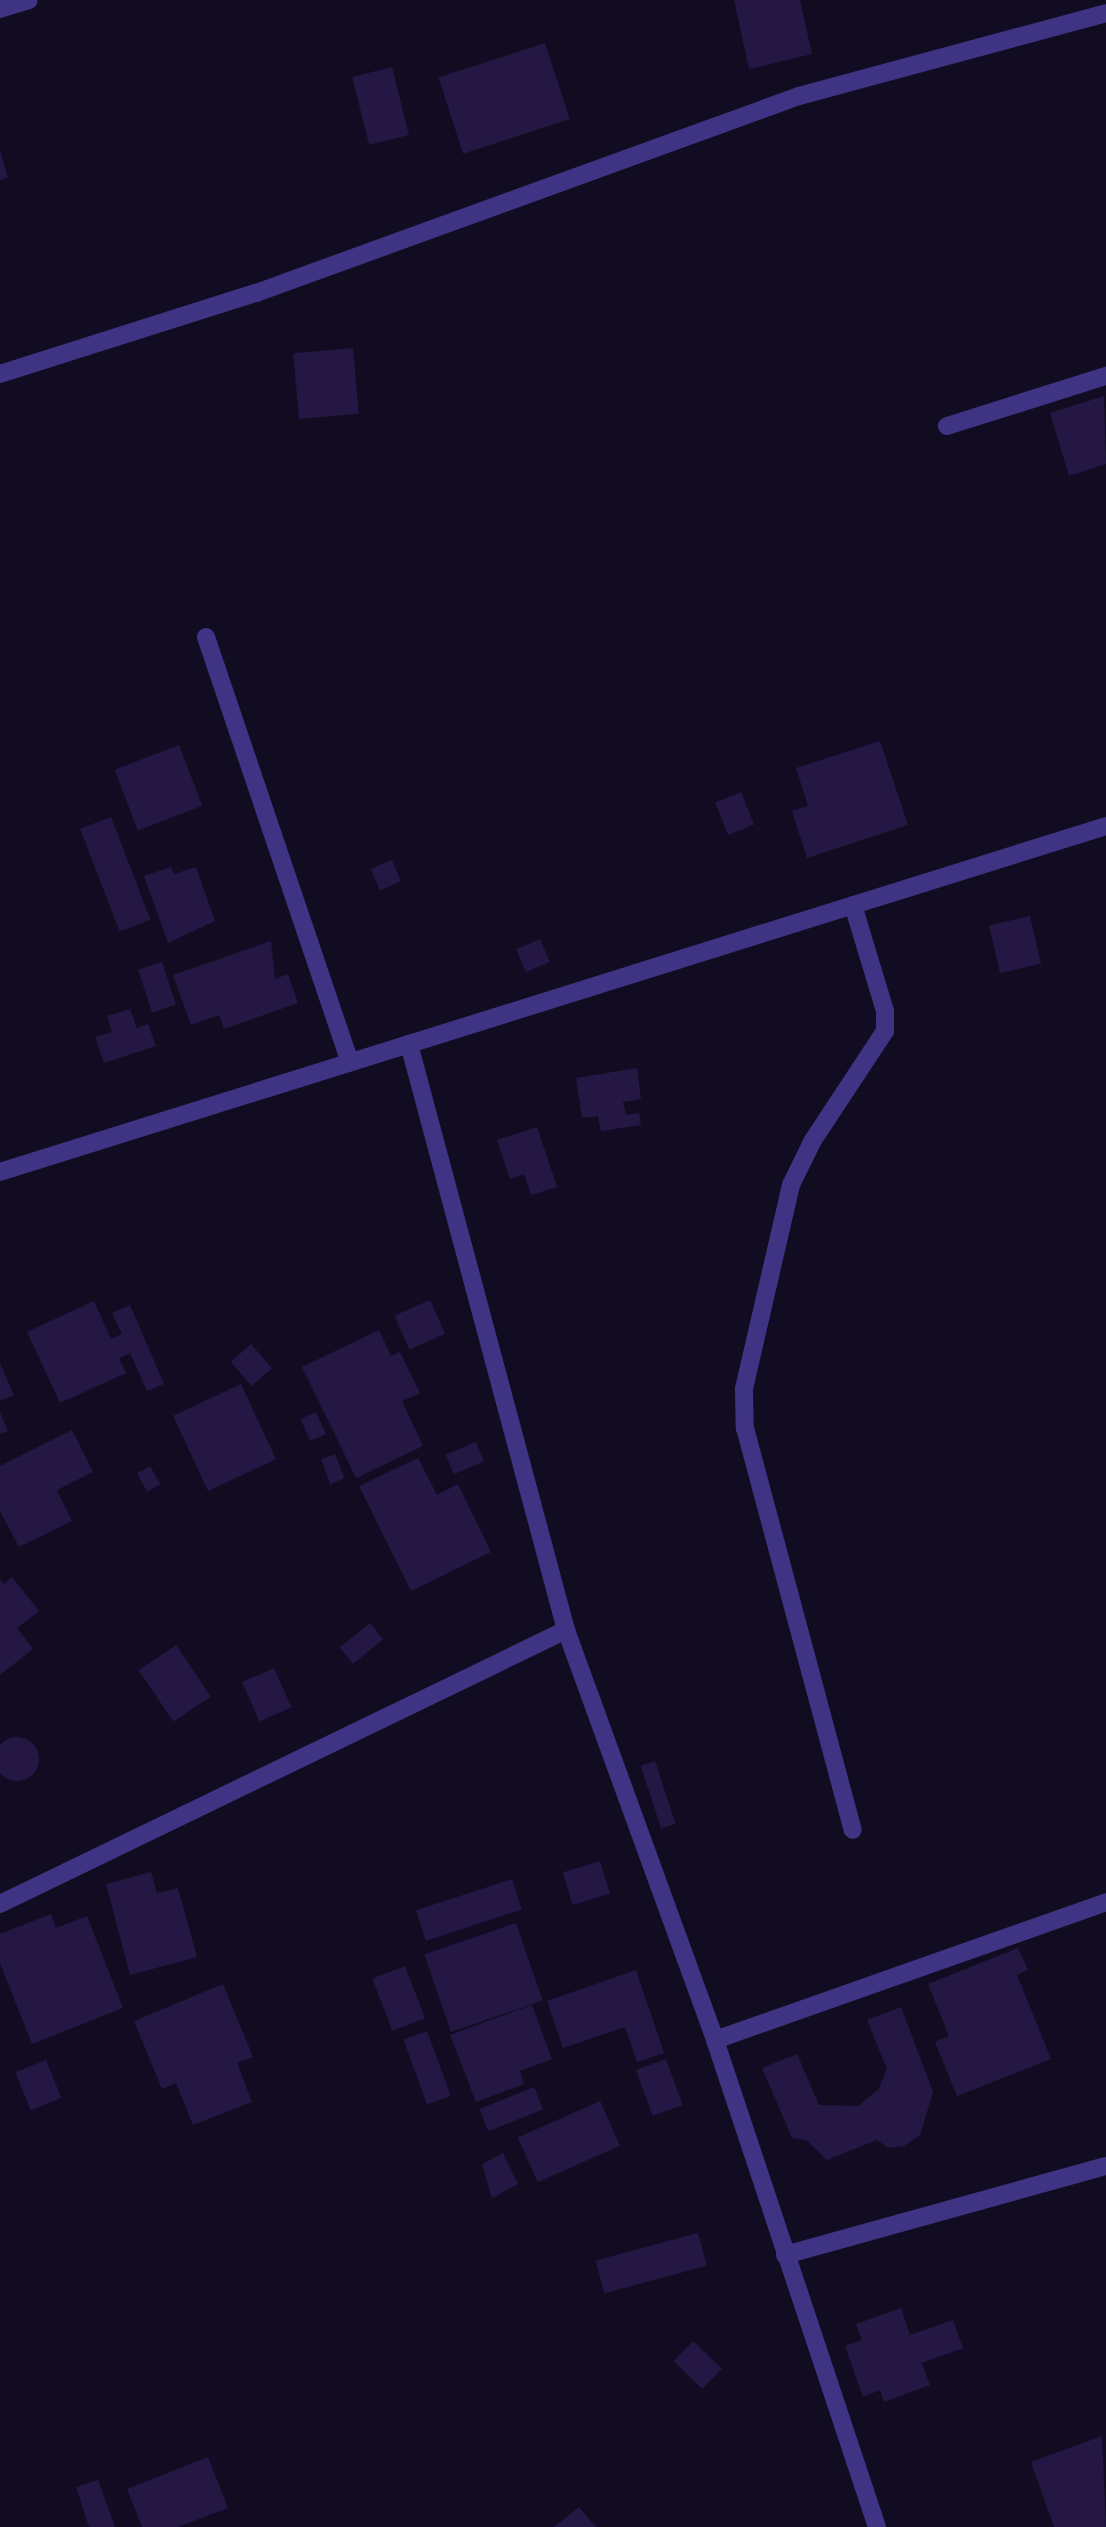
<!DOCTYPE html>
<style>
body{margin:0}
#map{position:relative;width:1106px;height:2527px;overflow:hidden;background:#120c22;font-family:Figtree,sans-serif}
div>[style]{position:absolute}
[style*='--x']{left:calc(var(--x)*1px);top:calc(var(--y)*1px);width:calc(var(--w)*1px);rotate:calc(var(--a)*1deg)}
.building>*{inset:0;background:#241744;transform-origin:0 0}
.round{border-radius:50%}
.service>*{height:18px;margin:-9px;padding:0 9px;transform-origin:9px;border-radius:9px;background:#3f3483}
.minor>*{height:18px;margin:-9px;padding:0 9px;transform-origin:9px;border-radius:9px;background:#3f3483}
span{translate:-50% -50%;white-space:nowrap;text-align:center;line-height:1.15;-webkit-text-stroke:5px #120c22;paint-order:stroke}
</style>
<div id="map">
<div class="building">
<i style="clip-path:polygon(734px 0,800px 0,812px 54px,749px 69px)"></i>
<i style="left:545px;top:43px;width:80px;height:112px;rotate:72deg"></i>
<i style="left:392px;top:67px;width:70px;height:41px;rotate:76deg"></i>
<i style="clip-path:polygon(0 150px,8px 178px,0 180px)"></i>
<i style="left:353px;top:348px;width:66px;height:60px;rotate:85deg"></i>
<i style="clip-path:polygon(1104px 396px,1106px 464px,1069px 476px,1050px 413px)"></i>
<i style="clip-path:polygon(880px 741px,908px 825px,807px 858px,792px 811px,808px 806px,796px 768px)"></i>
<i style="left:179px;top:745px;width:65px;height:69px;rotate:69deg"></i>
<i style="left:741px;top:792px;width:35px;height:28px;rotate:68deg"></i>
<i style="left:111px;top:817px;width:110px;height:33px;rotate:69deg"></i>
<i style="left:392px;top:860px;width:23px;height:23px;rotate:67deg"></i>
<i style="clip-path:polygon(171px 867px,174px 874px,196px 867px,215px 921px,168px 943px,144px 876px)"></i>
<i style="left:1030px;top:916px;width:49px;height:42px;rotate:77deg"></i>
<i style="left:540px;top:939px;width:25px;height:26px;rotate:67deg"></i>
<i style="clip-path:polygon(271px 941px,275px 979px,288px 974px,298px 1003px,224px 1029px,219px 1015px,191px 1025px,173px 975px)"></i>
<i style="left:162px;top:962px;width:45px;height:25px;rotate:72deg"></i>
<i style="clip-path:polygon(130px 1009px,137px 1028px,148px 1024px,156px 1046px,104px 1063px,95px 1037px,112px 1032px,107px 1016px)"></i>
<i style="clip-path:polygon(637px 1068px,641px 1099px,623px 1102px,626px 1115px,639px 1113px,641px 1125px,601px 1131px,598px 1116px,582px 1118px,576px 1078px)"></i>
<i style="clip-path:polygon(537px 1127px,557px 1187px,531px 1195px,524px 1174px,510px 1179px,497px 1140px)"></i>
<i style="left:430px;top:1300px;width:37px;height:39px;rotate:66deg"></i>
<i style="clip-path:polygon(94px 1301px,111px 1339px,122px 1334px,112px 1313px,130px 1305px,164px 1384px,147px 1391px,130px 1353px,119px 1358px,126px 1373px,60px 1403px,27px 1332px)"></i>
<i style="clip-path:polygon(379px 1330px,391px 1356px,400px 1352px,420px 1393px,402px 1401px,423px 1446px,356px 1478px,302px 1367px)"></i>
<i style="left:251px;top:1344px;width:32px;height:27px;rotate:49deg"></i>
<i style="clip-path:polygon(0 1363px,14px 1395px,0 1401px)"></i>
<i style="left:241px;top:1384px;width:83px;height:75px;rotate:65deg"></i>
<i style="clip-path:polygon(0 1412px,8px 1431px,0 1434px)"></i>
<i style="left:316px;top:1412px;width:24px;height:17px;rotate:66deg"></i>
<i style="clip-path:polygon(72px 1430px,93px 1472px,57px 1490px,72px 1521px,19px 1547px,0 1511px,0 1466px)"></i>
<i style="left:476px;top:1442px;width:21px;height:33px;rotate:67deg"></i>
<i style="left:335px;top:1454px;width:26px;height:15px;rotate:69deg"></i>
<i style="clip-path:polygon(418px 1458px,437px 1495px,458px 1484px,491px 1552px,411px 1591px,359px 1486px)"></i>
<i style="left:150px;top:1466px;width:21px;height:15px;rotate:61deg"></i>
<i style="clip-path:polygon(12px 1577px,39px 1611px,17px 1628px,33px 1649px,0 1675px,0 1579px,4px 1584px)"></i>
<i style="left:370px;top:1623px;width:21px;height:39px;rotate:51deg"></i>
<i style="left:176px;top:1645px;width:62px;height:45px;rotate:56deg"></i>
<i style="left:274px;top:1668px;width:43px;height:35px;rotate:66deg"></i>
<i class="round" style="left:-5px;top:1737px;width:44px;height:44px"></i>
<i style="left:655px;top:1761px;width:66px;height:15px;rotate:72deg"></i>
<i style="left:600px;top:1861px;width:34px;height:39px;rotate:73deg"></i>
<i style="clip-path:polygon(151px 1872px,157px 1893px,178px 1888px,197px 1957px,130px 1975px,106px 1884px)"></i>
<i style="left:512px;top:1879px;width:32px;height:101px;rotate:72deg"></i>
<i style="clip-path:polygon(51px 1914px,56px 1928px,87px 1916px,123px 2008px,32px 2044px,0 1963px,0 1934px)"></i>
<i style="left:516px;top:1923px;width:82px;height:97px;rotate:71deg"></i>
<i style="clip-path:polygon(1018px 1948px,1028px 1970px,1017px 1975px,1051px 2059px,957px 2096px,935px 2042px,949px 2036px,928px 1984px)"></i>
<i style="left:405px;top:1966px;width:56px;height:35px;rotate:69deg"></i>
<i style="clip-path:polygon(636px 1970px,664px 2053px,637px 2062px,625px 2027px,563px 2048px,547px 2001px)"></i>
<i style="clip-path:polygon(223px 1984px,253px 2057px,237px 2063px,252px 2102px,193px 2125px,176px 2083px,162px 2089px,134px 2021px)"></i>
<i style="clip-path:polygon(532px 2005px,552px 2059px,520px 2071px,524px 2084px,476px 2102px,450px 2035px)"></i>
<i style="clip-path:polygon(901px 2007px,933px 2092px,920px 2135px,904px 2146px,888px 2148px,877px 2140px,827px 2160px,806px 2140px,792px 2138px,762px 2068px,797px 2054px,819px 2105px,858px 2106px,878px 2090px,887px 2069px,867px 2020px)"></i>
<i style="left:427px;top:2031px;width:69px;height:25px;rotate:70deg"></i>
<i style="left:666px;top:2059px;width:49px;height:32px;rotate:70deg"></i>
<i style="left:46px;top:2060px;width:41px;height:33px;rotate:68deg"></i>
<i style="left:534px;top:2087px;width:24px;height:59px;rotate:68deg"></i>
<i style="left:600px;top:2101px;width:49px;height:90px;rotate:66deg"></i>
<i style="clip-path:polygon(503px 2153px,518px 2184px,492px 2198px,482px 2164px)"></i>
<i style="left:698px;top:2233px;width:34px;height:106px;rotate:75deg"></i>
<i style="clip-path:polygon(901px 2308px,910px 2335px,953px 2320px,963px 2348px,922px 2363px,930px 2385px,884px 2402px,880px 2390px,863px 2397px,845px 2346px,862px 2340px,856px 2324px)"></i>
<i style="left:693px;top:2341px;width:40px;height:28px;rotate:44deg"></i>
<i style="clip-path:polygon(1102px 2436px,1106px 2527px,1054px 2527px,1031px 2462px)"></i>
<i style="clip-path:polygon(208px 2457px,228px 2508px,178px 2527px,142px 2527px,127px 2489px)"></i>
<i style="clip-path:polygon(98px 2480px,115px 2527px,89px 2527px,76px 2487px)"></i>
<i style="clip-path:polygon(579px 2507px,596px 2527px,554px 2527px)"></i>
</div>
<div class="service">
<i style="--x:853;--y:905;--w:111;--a:73.2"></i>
<i style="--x:885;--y:1011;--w:20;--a:90"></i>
<i style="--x:885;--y:1031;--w:131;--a:123.4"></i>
<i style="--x:813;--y:1140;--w:50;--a:116.1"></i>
<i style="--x:791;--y:1185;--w:209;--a:103"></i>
<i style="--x:744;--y:1389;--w:39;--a:89"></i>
<i style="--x:745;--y:1428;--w:416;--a:75"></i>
</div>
<div class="minor">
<i style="--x:0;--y:9;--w:30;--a:-17"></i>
<i style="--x:0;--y:374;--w:269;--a:-17.6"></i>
<i style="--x:256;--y:293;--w:578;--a:-19.94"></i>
<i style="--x:799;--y:96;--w:318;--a:-15.1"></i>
<i style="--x:947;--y:426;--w:167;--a:-17.5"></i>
<i style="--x:206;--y:637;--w:449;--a:71.3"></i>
<i style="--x:409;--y:1044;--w:607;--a:75"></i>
<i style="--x:566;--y:1630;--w:436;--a:70"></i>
<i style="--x:715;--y:2040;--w:513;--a:71.6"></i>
<i style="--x:0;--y:1172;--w:1159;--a:-17.37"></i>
<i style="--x:0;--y:1904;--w:629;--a:-25.83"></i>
<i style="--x:715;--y:2040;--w:415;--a:-19.4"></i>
<i style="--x:785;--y:2255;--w:333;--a:-15.5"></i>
</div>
</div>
